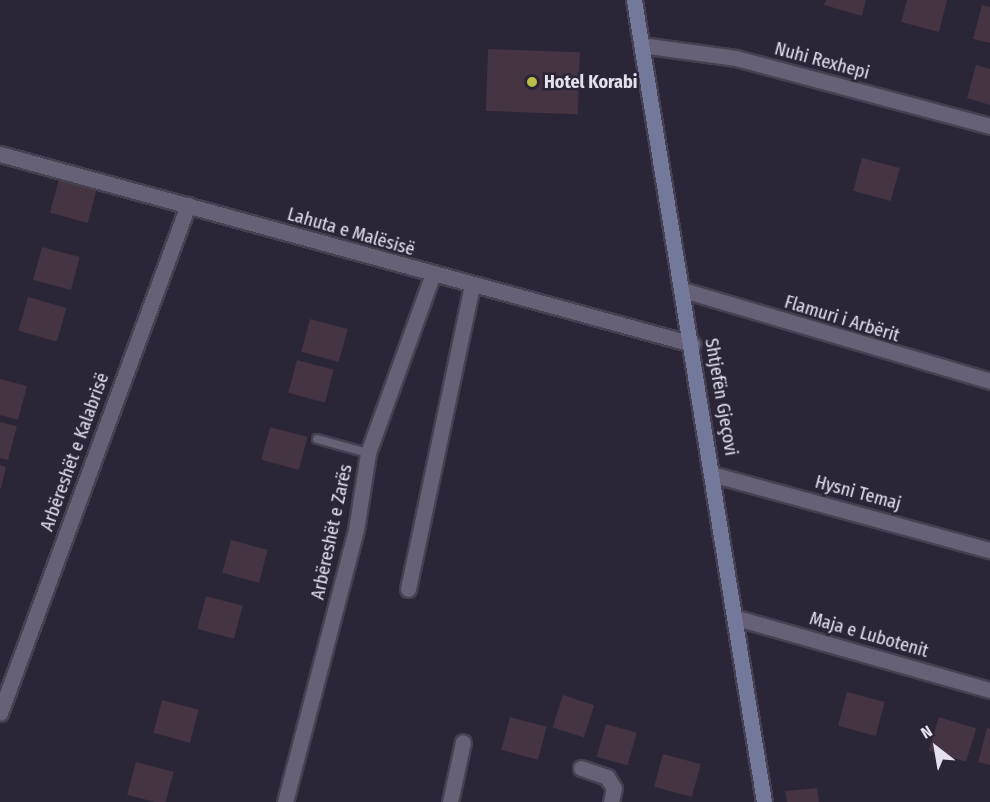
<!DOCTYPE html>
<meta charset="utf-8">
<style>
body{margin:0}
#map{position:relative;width:990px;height:802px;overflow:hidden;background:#2a2537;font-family:"Fira Sans Condensed",sans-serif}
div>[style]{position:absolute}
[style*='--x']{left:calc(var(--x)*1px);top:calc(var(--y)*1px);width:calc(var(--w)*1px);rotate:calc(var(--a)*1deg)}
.building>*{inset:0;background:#453442;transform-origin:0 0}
.roads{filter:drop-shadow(2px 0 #454150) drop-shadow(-2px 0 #454150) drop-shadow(0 2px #454150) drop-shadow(0 -2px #454150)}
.lane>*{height:8px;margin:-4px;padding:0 4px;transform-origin:4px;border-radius:4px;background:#666176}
.street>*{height:15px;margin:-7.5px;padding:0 7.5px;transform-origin:7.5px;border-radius:7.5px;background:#666176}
.secondary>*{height:15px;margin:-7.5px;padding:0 7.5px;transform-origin:7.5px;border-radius:7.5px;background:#73799b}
.dots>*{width:16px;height:16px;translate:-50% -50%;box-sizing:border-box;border:3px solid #2a2537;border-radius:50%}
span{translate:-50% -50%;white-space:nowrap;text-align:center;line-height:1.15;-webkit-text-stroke:5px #2a2537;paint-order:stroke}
.street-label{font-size:18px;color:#e4e1ed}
.poi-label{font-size:18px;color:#e4e1ed;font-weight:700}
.left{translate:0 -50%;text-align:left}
.north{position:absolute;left:906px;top:718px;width:60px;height:60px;-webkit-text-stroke:4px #2a2537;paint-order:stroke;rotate:329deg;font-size:16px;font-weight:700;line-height:24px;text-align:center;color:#e4e1ed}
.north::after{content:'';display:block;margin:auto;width:21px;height:27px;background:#e4e1ed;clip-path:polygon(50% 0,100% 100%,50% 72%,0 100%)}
</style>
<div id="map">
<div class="building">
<i style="clip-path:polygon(826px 0,866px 0,862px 16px,824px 5px)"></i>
<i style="clip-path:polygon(907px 0,947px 0,939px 32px,901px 22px)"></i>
<i style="clip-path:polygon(982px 5px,990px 7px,990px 43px,973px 39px)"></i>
<i style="left:488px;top:49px;width:92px;height:62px;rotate:2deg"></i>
<i style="clip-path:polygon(976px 65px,990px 69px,990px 105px,967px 98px)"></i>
<i style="left:862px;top:158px;width:39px;height:34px;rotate:15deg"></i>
<i style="left:59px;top:179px;width:39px;height:35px;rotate:15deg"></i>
<i style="left:42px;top:247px;width:39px;height:34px;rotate:15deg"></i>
<i style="left:28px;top:297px;width:40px;height:35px;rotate:16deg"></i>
<i style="left:310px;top:319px;width:39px;height:34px;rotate:15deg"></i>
<i style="left:297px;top:360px;width:38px;height:34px;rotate:15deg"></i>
<i style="clip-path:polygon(0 379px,27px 386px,18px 420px,0 415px)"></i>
<i style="clip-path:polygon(0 422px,17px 426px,8px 460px,0 458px)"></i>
<i style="left:270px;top:427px;width:39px;height:34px;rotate:15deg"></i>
<i style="clip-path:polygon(0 465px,6px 467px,1px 488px,0 488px)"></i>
<i style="left:231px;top:540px;width:38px;height:34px;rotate:15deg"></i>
<i style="left:206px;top:596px;width:38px;height:34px;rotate:15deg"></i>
<i style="left:847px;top:692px;width:39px;height:35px;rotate:15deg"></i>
<i style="left:563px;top:695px;width:33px;height:34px;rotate:18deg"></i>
<i style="left:162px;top:700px;width:38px;height:34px;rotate:15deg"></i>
<i style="left:510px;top:717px;width:38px;height:34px;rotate:15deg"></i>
<i style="left:939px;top:717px;width:39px;height:35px;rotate:17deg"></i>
<i style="left:606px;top:724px;width:32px;height:34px;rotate:16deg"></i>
<i style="clip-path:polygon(987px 728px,990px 729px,990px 765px,978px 762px)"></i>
<i style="left:663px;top:754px;width:39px;height:34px;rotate:15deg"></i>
<i style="left:136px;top:762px;width:39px;height:34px;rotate:15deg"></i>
<i style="clip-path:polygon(817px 788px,819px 802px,787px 802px,785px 791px)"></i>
</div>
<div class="roads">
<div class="lane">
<i style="--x:317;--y:439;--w:53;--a:15.4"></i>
</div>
<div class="street">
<i style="--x:641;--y:45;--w:96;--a:7.8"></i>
<i style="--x:736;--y:58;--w:263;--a:15"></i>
<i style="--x:0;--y:154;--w:718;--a:15.35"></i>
<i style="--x:683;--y:290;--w:320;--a:16.5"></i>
<i style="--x:715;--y:475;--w:285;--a:15.3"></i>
<i style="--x:408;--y:589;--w:310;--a:-78.1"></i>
<i style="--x:737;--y:618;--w:263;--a:15.9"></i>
<i style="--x:0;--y:713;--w:542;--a:-69.69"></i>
<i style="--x:581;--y:768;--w:28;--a:19"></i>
<i style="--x:607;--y:777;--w:13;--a:58"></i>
<i style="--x:614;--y:788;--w:14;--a:102"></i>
<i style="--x:285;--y:802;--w:281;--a:-75.4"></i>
<i style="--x:356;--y:530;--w:78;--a:-81.1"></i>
<i style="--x:368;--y:453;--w:188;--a:-70.1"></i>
<i style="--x:450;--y:802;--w:61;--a:-77.8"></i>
</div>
<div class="secondary">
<i style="--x:634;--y:0;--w:812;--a:80.79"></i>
</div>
</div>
<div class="dots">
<i style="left:532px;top:82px;background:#bac045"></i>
</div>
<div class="street-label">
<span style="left:822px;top:61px;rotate:15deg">Nuhi Rexhepi</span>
<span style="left:351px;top:232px;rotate:16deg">Lahuta e Malësisë</span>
<span style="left:842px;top:319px;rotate:17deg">Flamuri i Arbërit</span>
<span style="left:721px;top:397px;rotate:80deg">Shtjefën Gjeçovi</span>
<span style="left:75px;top:452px;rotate:-70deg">Arbëreshët e Kalabrisë</span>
<span style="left:858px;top:493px;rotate:15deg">Hysni Temaj</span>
<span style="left:332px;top:532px;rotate:-78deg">Arbëreshët e Zarës</span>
<span style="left:869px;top:635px;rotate:16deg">Maja e Lubotenit</span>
</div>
<div class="poi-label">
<span class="left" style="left:544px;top:82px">Hotel Korabi</span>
</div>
<div class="north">N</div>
</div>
